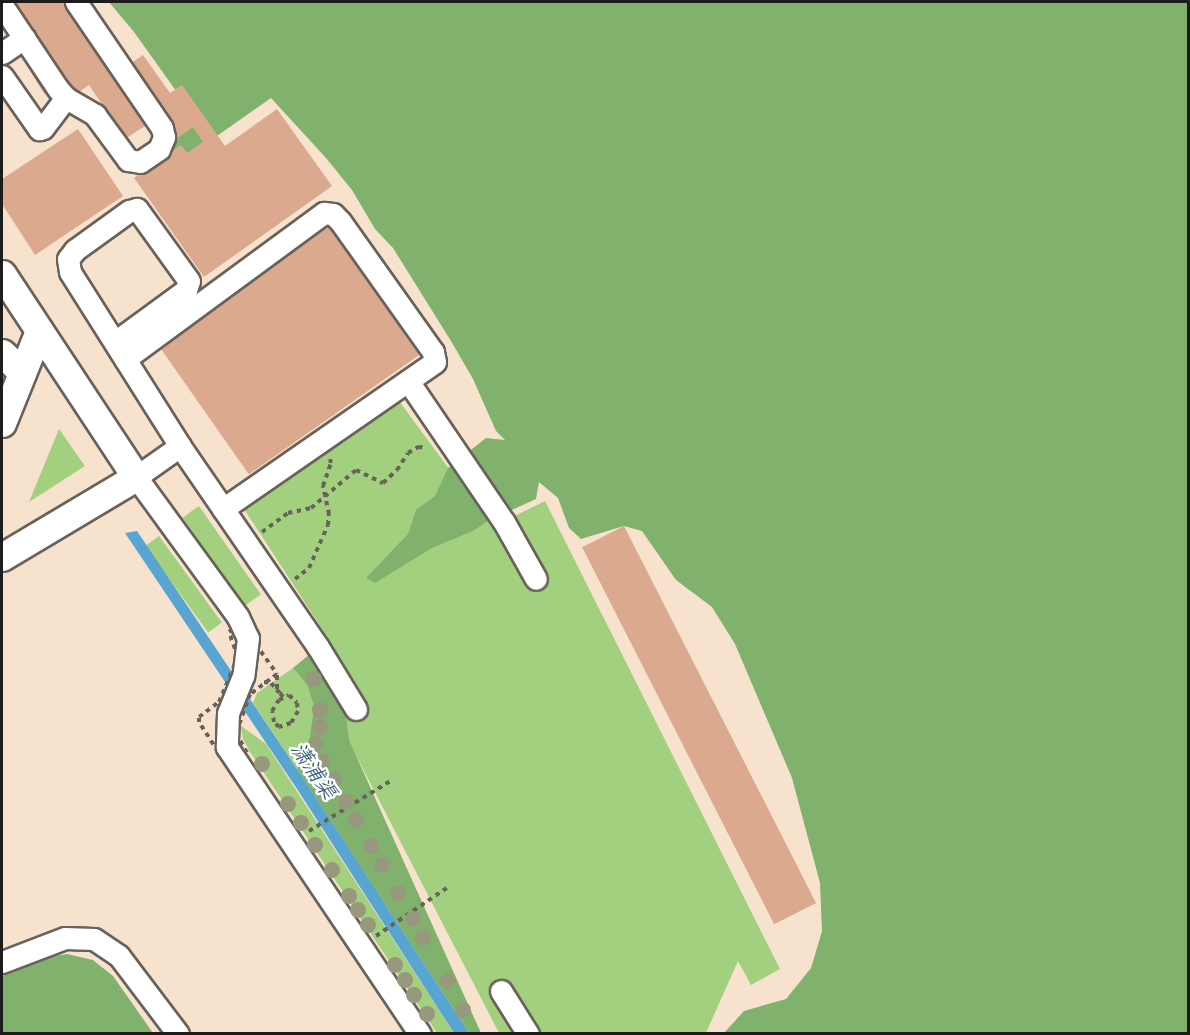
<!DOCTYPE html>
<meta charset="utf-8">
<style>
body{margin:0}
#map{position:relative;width:1190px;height:1035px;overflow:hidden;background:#f7e3cd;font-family:Mynerve,"LXGW WenKai TC",sans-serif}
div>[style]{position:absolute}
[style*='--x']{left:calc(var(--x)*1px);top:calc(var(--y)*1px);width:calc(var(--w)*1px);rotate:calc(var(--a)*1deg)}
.green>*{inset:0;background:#a2d07e;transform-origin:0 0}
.forest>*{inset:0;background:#81b26d}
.water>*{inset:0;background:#59a5d1}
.building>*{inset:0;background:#dba98e;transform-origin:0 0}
.path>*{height:4px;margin-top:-2px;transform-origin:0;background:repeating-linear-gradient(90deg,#69625a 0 4.5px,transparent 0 9px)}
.roads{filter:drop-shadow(2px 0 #69625a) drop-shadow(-2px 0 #69625a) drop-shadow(0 2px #69625a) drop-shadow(0 -2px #69625a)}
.minor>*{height:21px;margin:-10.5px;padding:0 10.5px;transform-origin:10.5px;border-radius:10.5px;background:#fff}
.major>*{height:27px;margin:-13.5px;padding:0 13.5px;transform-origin:13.5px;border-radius:13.5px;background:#fff}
.trees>*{width:16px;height:16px;margin:-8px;border-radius:50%;background:#98987e}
span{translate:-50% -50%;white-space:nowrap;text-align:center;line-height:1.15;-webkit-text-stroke:5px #fff;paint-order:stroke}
.water-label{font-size:21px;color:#3a6076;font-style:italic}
.frame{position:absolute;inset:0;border:3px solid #1c1c1c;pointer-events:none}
</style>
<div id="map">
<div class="green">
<i style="clip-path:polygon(399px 401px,492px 527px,545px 501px,780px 969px,751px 985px,738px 961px,706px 1033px,499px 1033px,348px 740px,304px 659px,328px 638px,244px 509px)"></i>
<i style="clip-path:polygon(59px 429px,85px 466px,29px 502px)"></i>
<i style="left:199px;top:506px;width:108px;height:20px;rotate:55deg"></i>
<i style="left:159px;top:536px;width:107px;height:17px;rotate:54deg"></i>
<i style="clip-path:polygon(293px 668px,307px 685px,314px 706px,309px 741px,297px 769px,253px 703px,257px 693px)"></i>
<i style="clip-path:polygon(241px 726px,266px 744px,454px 1033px,437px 1033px,250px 752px,243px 739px)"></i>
</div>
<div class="forest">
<i style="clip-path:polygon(109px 2px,1188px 2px,1188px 1033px,724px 1033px,744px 1011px,786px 999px,811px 968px,822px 931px,820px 883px,792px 778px,735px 644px,712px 607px,676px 580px,642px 531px,624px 526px,581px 539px,569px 528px,558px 498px,539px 482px,536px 499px,488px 521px,473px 531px,432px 548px,375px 583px,366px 578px,408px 534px,416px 510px,435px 496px,448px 468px,486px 438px,505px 440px,496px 431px,473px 379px,451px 341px,393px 248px,375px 229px,352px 190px,326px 158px,271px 98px,153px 181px,184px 102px,134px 32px)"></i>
<i style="clip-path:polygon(310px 654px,345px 710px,349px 740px,481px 1033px,469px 1033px,297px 769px,309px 741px,314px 706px,307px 685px,293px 668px)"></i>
<i style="clip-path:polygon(67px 954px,93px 960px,113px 976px,153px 1033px,2px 1034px,2px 971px,34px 959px)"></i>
</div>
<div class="water">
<i style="clip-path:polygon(137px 531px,307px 784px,469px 1033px,454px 1033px,297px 789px,125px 533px)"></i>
</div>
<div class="building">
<i style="clip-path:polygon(14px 2px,64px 2px,145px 126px,125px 139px,89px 85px,73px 96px,64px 82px,45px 95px,27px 66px,47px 53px)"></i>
<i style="clip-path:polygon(143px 55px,170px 93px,182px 85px,225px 146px,277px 109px,332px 186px,204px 277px,134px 178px,181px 145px,187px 153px,203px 142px,193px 127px,178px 138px,127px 66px)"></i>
<i style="clip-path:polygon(78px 129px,123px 196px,35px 255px,2px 204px,2px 179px)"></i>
<i style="left:334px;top:223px;width:157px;height:214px;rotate:55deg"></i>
<i style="left:624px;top:526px;width:423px;height:47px;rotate:63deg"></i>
</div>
<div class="path">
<i style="--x:262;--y:532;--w:32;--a:-36"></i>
<i style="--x:288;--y:513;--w:24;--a:-12"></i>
<i style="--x:311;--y:508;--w:59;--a:-40.2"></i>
<i style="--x:356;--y:470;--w:30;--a:26"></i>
<i style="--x:383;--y:483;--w:19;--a:-43"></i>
<i style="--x:397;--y:470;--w:20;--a:-57"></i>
<i style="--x:408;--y:453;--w:12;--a:-31"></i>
<i style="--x:418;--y:447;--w:9;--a:6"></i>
<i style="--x:295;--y:579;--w:18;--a:-38"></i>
<i style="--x:309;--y:568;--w:47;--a:-66.2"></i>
<i style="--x:328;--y:525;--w:11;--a:-85"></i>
<i style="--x:329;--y:514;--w:29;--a:-102"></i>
<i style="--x:323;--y:486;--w:24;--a:-71"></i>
<i style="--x:331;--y:463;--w:4;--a:-104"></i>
<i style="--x:240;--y:622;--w:64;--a:54.6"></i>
<i style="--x:277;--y:674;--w:34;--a:143"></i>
<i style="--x:250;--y:694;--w:41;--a:109.7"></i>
<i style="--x:236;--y:733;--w:23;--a:61"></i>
<i style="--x:247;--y:753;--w:24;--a:144"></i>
<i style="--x:228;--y:767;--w:54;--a:-122.8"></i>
<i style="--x:199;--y:722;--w:5;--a:-90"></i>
<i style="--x:199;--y:717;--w:25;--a:-37"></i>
<i style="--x:219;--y:702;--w:49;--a:-67.1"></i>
<i style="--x:238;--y:657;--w:27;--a:-110"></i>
<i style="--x:229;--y:632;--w:15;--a:-42"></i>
<i style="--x:264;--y:682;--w:7;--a:8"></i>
<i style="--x:271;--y:683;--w:18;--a:49"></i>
<i style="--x:283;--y:697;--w:10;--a:-127"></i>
<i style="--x:277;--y:689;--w:15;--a:-90"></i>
<i style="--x:289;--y:695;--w:11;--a:45"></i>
<i style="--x:297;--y:703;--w:8;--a:83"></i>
<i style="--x:298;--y:711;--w:14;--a:120"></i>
<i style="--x:291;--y:723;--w:13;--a:162"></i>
<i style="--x:279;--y:727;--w:7;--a:-135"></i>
<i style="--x:274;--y:722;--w:11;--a:-100"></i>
<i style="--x:272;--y:711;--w:13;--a:-58"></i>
<i style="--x:279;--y:700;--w:11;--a:-27"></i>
<i style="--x:309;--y:831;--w:97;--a:-31.6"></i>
<i style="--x:376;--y:936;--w:87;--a:-34.2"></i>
</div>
<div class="roads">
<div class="minor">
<i style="--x:2;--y:5;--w:101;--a:56.3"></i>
<i style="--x:58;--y:89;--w:12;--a:48"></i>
<i style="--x:66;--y:98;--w:34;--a:30"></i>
<i style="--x:95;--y:115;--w:56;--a:53.7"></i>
<i style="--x:128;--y:160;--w:12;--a:9"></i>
<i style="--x:140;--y:162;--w:23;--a:-34"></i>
<i style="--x:159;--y:149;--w:13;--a:-67"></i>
<i style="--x:164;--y:137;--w:9;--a:-103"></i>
<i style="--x:162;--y:128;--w:153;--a:-124.3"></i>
<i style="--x:2;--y:53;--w:27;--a:-34"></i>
<i style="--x:2;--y:76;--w:65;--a:55.1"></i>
<i style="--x:39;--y:129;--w:4;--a:-14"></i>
<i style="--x:43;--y:128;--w:38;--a:-53"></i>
<i style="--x:115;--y:342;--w:88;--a:-36.2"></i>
<i style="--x:186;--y:290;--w:9;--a:-72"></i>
<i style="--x:189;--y:281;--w:89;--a:-125.8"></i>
<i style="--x:137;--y:209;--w:8;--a:166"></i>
<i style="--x:129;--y:211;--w:67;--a:144.2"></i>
<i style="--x:75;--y:250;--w:11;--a:128"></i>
<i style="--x:68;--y:259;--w:13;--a:81"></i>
<i style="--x:70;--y:272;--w:206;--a:57.7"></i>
<i style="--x:125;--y:359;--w:247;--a:-36.3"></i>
<i style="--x:324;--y:213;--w:9;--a:6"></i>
<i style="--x:333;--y:214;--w:10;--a:45"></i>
<i style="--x:340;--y:221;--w:161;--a:54.6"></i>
<i style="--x:433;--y:352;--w:10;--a:79"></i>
<i style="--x:435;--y:362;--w:258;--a:145.3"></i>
<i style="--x:408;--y:381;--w:171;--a:55.8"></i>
<i style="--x:504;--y:522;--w:65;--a:60.7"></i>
<i style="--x:356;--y:709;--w:73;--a:-121.5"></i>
<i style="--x:318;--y:647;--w:244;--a:-124.5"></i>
<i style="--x:180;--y:446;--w:54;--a:144.8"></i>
<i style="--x:136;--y:477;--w:173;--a:53.9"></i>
<i style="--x:238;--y:617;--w:23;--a:65"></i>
<i style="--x:248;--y:638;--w:38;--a:97"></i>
<i style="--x:243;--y:676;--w:40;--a:112"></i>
<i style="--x:228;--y:713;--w:34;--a:92"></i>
<i style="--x:227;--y:747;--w:346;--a:56.1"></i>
<i style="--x:2;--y:962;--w:67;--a:-20.9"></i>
<i style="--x:65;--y:938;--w:29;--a:2"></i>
<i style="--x:94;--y:939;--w:30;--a:34"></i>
<i style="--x:119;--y:956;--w:98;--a:52.9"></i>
<i style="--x:501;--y:991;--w:51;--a:57.9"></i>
</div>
<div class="major">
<i style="--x:2;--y:274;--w:243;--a:56.6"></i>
<i style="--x:136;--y:477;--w:156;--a:149.2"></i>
<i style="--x:2;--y:353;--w:28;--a:44"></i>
<i style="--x:2;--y:423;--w:99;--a:-68.1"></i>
</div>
</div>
<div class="trees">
<i style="left:314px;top:679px"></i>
<i style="left:320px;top:710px"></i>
<i style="left:320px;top:727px"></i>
<i style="left:316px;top:744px"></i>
<i style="left:322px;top:761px"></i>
<i style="left:262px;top:764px"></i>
<i style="left:334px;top:780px"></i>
<i style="left:346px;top:802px"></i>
<i style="left:288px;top:804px"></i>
<i style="left:356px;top:820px"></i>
<i style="left:301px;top:823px"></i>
<i style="left:315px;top:845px"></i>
<i style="left:371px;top:846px"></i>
<i style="left:382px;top:865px"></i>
<i style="left:332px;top:870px"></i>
<i style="left:398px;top:893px"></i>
<i style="left:349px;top:896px"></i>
<i style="left:358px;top:910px"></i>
<i style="left:413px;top:919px"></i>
<i style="left:368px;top:925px"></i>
<i style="left:423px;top:938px"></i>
<i style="left:395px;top:965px"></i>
<i style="left:405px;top:980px"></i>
<i style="left:448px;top:981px"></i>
<i style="left:414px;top:995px"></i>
<i style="left:463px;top:1010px"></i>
<i style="left:427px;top:1014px"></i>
</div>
<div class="water-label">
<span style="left:313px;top:771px;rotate:56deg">潇浦渠</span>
</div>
<div class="frame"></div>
</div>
